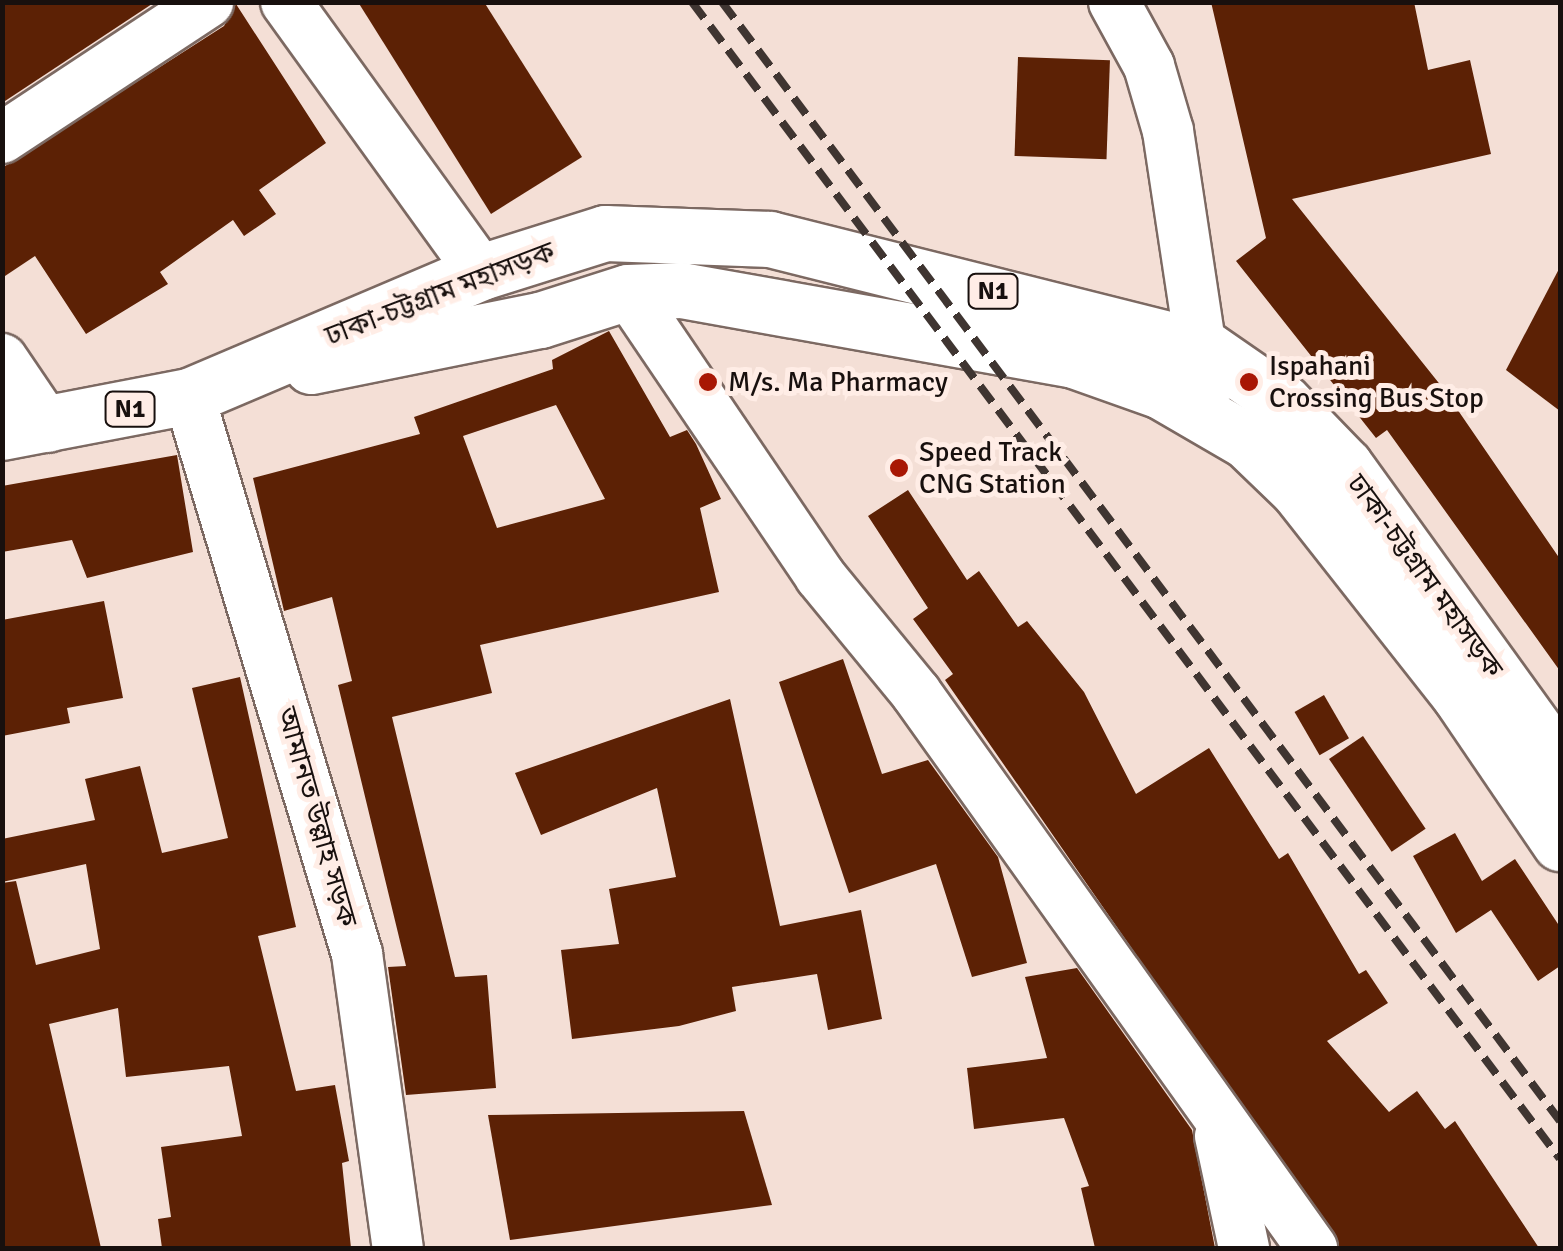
<!DOCTYPE html>
<meta charset="utf-8">
<style>
body{margin:0}
#map{position:relative;width:1563px;height:1251px;overflow:hidden;background:#f4dfd6;font-family:Signika,"Noto Sans Bengali",sans-serif}
div>[style]{position:absolute}
[style*='--x']{left:calc(var(--x)*1px);top:calc(var(--y)*1px);width:calc(var(--w)*1px);rotate:calc(var(--a)*1deg)}
.building>*{inset:0;background:#5c2105;transform-origin:0 0}
.roads{filter:drop-shadow(2px 0 #7c6962) drop-shadow(-2px 0 #7c6962) drop-shadow(0 2px #7c6962) drop-shadow(0 -2px #7c6962)}
.minor>*{height:50px;margin:-25px;padding:0 25px;transform-origin:25px;border-radius:25px;background:#fff}
.trunk>*{height:55px;margin:-27.5px;padding:0 27.5px;transform-origin:27.5px;border-radius:27.5px;background:#fff}
.rail>*{height:8px;margin-top:-4px;transform-origin:0;background:repeating-linear-gradient(90deg,#3f3531 0 20px,transparent 0 30px)}
.dots>*{width:28px;height:28px;translate:-50% -50%;box-sizing:border-box;border:5px solid #ffede6;border-radius:50%}
span{translate:-50% -50%;white-space:nowrap;text-align:center;line-height:1.15;-webkit-text-stroke:10px #ffede6;paint-order:stroke}
.shield-label span{padding:2px 8px;background:#ffede6;border:2px solid;border-radius:8px;-webkit-text-stroke-width:0}
.shield-label{font-size:25px;color:#18100e;font-weight:700}
.street-label{font-size:28px;color:#18100e}
.poi-label{font-size:28px;color:#18100e}
.left{translate:0 -50%;text-align:left}
.frame{position:absolute;inset:0;border:5px solid #18100e;pointer-events:none}
</style>
<div id="map">
<div class="building">
<i style="clip-path:polygon(2px 2px,155px 2px,2px 103px)"></i>
<i style="clip-path:polygon(358px 2px,484px 2px,582px 157px,491px 214px)"></i>
<i style="clip-path:polygon(1211px 2px,1414px 2px,1428px 70px,1470px 60px,1491px 154px,1292px 199px,1442px 387px,1560px 559px,1560px 671px,1387px 430px,1376px 438px,1236px 261px,1266px 238px)"></i>
<i style="clip-path:polygon(236px 4px,326px 143px,259px 190px,276px 214px,244px 236px,233px 220px,160px 272px,168px 284px,86px 334px,35px 256px,2px 278px,2px 168px,224px 26px)"></i>
<i style="left:1018px;top:57px;width:92px;height:99px;rotate:2deg"></i>
<i style="clip-path:polygon(1560px 267px,1560px 411px,1506px 370px)"></i>
<i style="clip-path:polygon(evenodd,609px 331px,670px 437px,687px 430px,696px 444px,721px 499px,700px 508px,719px 592px,480px 645px,492px 693px,392px 717px,455px 977px,487px 975px,496px 1088px,406px 1095px,388px 967px,406px 966px,338px 685px,352px 681px,332px 597px,284px 611px,253px 478px,420px 434px,414px 417px,553px 369px,552px 360px,609px 331px,556px 405px,605px 499px,497px 528px,463px 436px,556px 405px)"></i>
<i style="clip-path:polygon(177px 455px,193px 552px,87px 578px,72px 540px,2px 552px,2px 486px)"></i>
<i style="clip-path:polygon(908px 490px,967px 580px,979px 571px,1018px 627px,1027px 621px,1084px 692px,1136px 794px,1209px 748px,1279px 859px,1288px 853px,1359px 974px,1366px 970px,1388px 1003px,1327px 1041px,1389px 1112px,1417px 1091px,1445px 1129px,1455px 1121px,1539px 1248px,1340px 1248px,945px 680px,953px 674px,913px 619px,928px 608px,868px 516px)"></i>
<i style="clip-path:polygon(104px 601px,123px 698px,67px 708px,70px 723px,2px 736px,2px 620px)"></i>
<i style="clip-path:polygon(843px 659px,882px 774px,928px 760px,998px 857px,1027px 963px,972px 977px,936px 864px,849px 893px,779px 682px)"></i>
<i style="clip-path:polygon(240px 677px,296px 927px,258px 936px,296px 1091px,335px 1085px,349px 1161px,342px 1163px,351px 1248px,162px 1248px,158px 1219px,171px 1217px,161px 1147px,242px 1136px,229px 1066px,126px 1077px,118px 1008px,49px 1024px,101px 1248px,2px 1248px,2px 883px,16px 881px,36px 965px,100px 949px,86px 864px,2px 882px,2px 839px,95px 820px,85px 779px,140px 766px,162px 853px,228px 838px,192px 688px)"></i>
<i style="left:1324px;top:695px;width:50px;height:34px;rotate:60deg"></i>
<i style="clip-path:polygon(730px 699px,780px 926px,861px 910px,882px 1019px,828px 1030px,817px 974px,732px 987px,736px 1011px,679px 1026px,572px 1039px,561px 950px,619px 944px,609px 889px,676px 877px,657px 788px,541px 835px,515px 773px)"></i>
<i style="left:1363px;top:736px;width:112px;height:41px;rotate:56deg"></i>
<i style="clip-path:polygon(1455px 833px,1482px 881px,1515px 859px,1560px 927px,1560px 966px,1538px 981px,1491px 910px,1456px 933px,1413px 856px)"></i>
<i style="clip-path:polygon(1077px 968px,1192px 1130px,1215px 1248px,1095px 1248px,1081px 1188px,1089px 1186px,1064px 1118px,974px 1129px,967px 1068px,1047px 1058px,1025px 977px)"></i>
<i style="clip-path:polygon(744px 1111px,772px 1205px,510px 1240px,488px 1115px)"></i>
</div>
<div class="roads">
<div class="minor">
<i style="--x:286;--y:2;--w:333;--a:54.2"></i>
<i style="--x:1114;--y:2;--w:73;--a:61.3"></i>
<i style="--x:1149;--y:66;--w:68;--a:73.7"></i>
<i style="--x:1168;--y:131;--w:260;--a:81.4"></i>
<i style="--x:2;--y:138;--w:247;--a:-33.4"></i>
<i style="--x:628;--y:292;--w:343;--a:55.9"></i>
<i style="--x:820;--y:576;--w:151;--a:50.6"></i>
<i style="--x:916;--y:693;--w:682;--a:54.49"></i>
<i style="--x:2;--y:359;--w:82;--a:55.9"></i>
<i style="--x:189;--y:396;--w:583;--a:73.24"></i>
<i style="--x:357;--y:954;--w:297;--a:82.1"></i>
<i style="--x:1220;--y:1136;--w:115;--a:77.9"></i>
</div>
<div class="trunk">
<i style="--x:311;--y:366;--w:234;--a:-11.4"></i>
<i style="--x:540;--y:320;--w:92;--a:-17.7"></i>
<i style="--x:628;--y:292;--w:53;--a:-2.2"></i>
<i style="--x:681;--y:290;--w:399;--a:10.1"></i>
<i style="--x:1074;--y:360;--w:92;--a:19.6"></i>
<i style="--x:1161;--y:391;--w:99;--a:30.2"></i>
<i style="--x:1247;--y:441;--w:71;--a:43.9"></i>
<i style="--x:1298;--y:490;--w:262;--a:51.8"></i>
<i style="--x:1460;--y:696;--w:178;--a:55.8"></i>
<i style="--x:2;--y:432;--w:190;--a:-10.9"></i>
<i style="--x:189;--y:396;--w:317;--a:-23"></i>
<i style="--x:481;--y:272;--w:130;--a:-17.5"></i>
<i style="--x:605;--y:233;--w:165;--a:2.1"></i>
<i style="--x:770;--y:239;--w:448;--a:14.1"></i>
<i style="--x:1205;--y:348;--w:95;--a:34.7"></i>
<i style="--x:1283;--y:402;--w:89;--a:45.9"></i>
<i style="--x:1345;--y:466;--w:367;--a:54.2"></i>
</div>
</div>
<div class="rail">
<i style="--x:692;--y:2;--w:1446;--a:53.12"></i>
<i style="--x:722;--y:2;--w:1398;--a:53.17"></i>
</div>
<div class="dots">
<i style="left:708px;top:382px;background:#a81704"></i>
<i style="left:1249px;top:382px;background:#a81704"></i>
<i style="left:899px;top:468px;background:#a81704"></i>
</div>
<div class="shield-label">
<span style="left:993px;top:291px">N1</span>
<span style="left:130px;top:409px">N1</span>
</div>
<div class="street-label">
<span style="left:440px;top:294px;rotate:-21deg">ঢাকা-চট্টগ্রাম মহাসড়ক</span>
<span style="left:1425px;top:576px;rotate:54deg">ঢাকা-চট্টগ্রাম মহাসড়ক</span>
<span style="left:317px;top:817px;rotate:74deg">আমানত উল্লাহ সড়ক</span>
</div>
<div class="poi-label">
<span class="left" style="left:1269px;top:382px">Ispahani<br>Crossing Bus Stop</span>
<span class="left" style="left:728px;top:382px">M/s. Ma Pharmacy</span>
<span class="left" style="left:919px;top:468px">Speed Track<br>CNG Station</span>
</div>
<div class="frame"></div>
</div>
